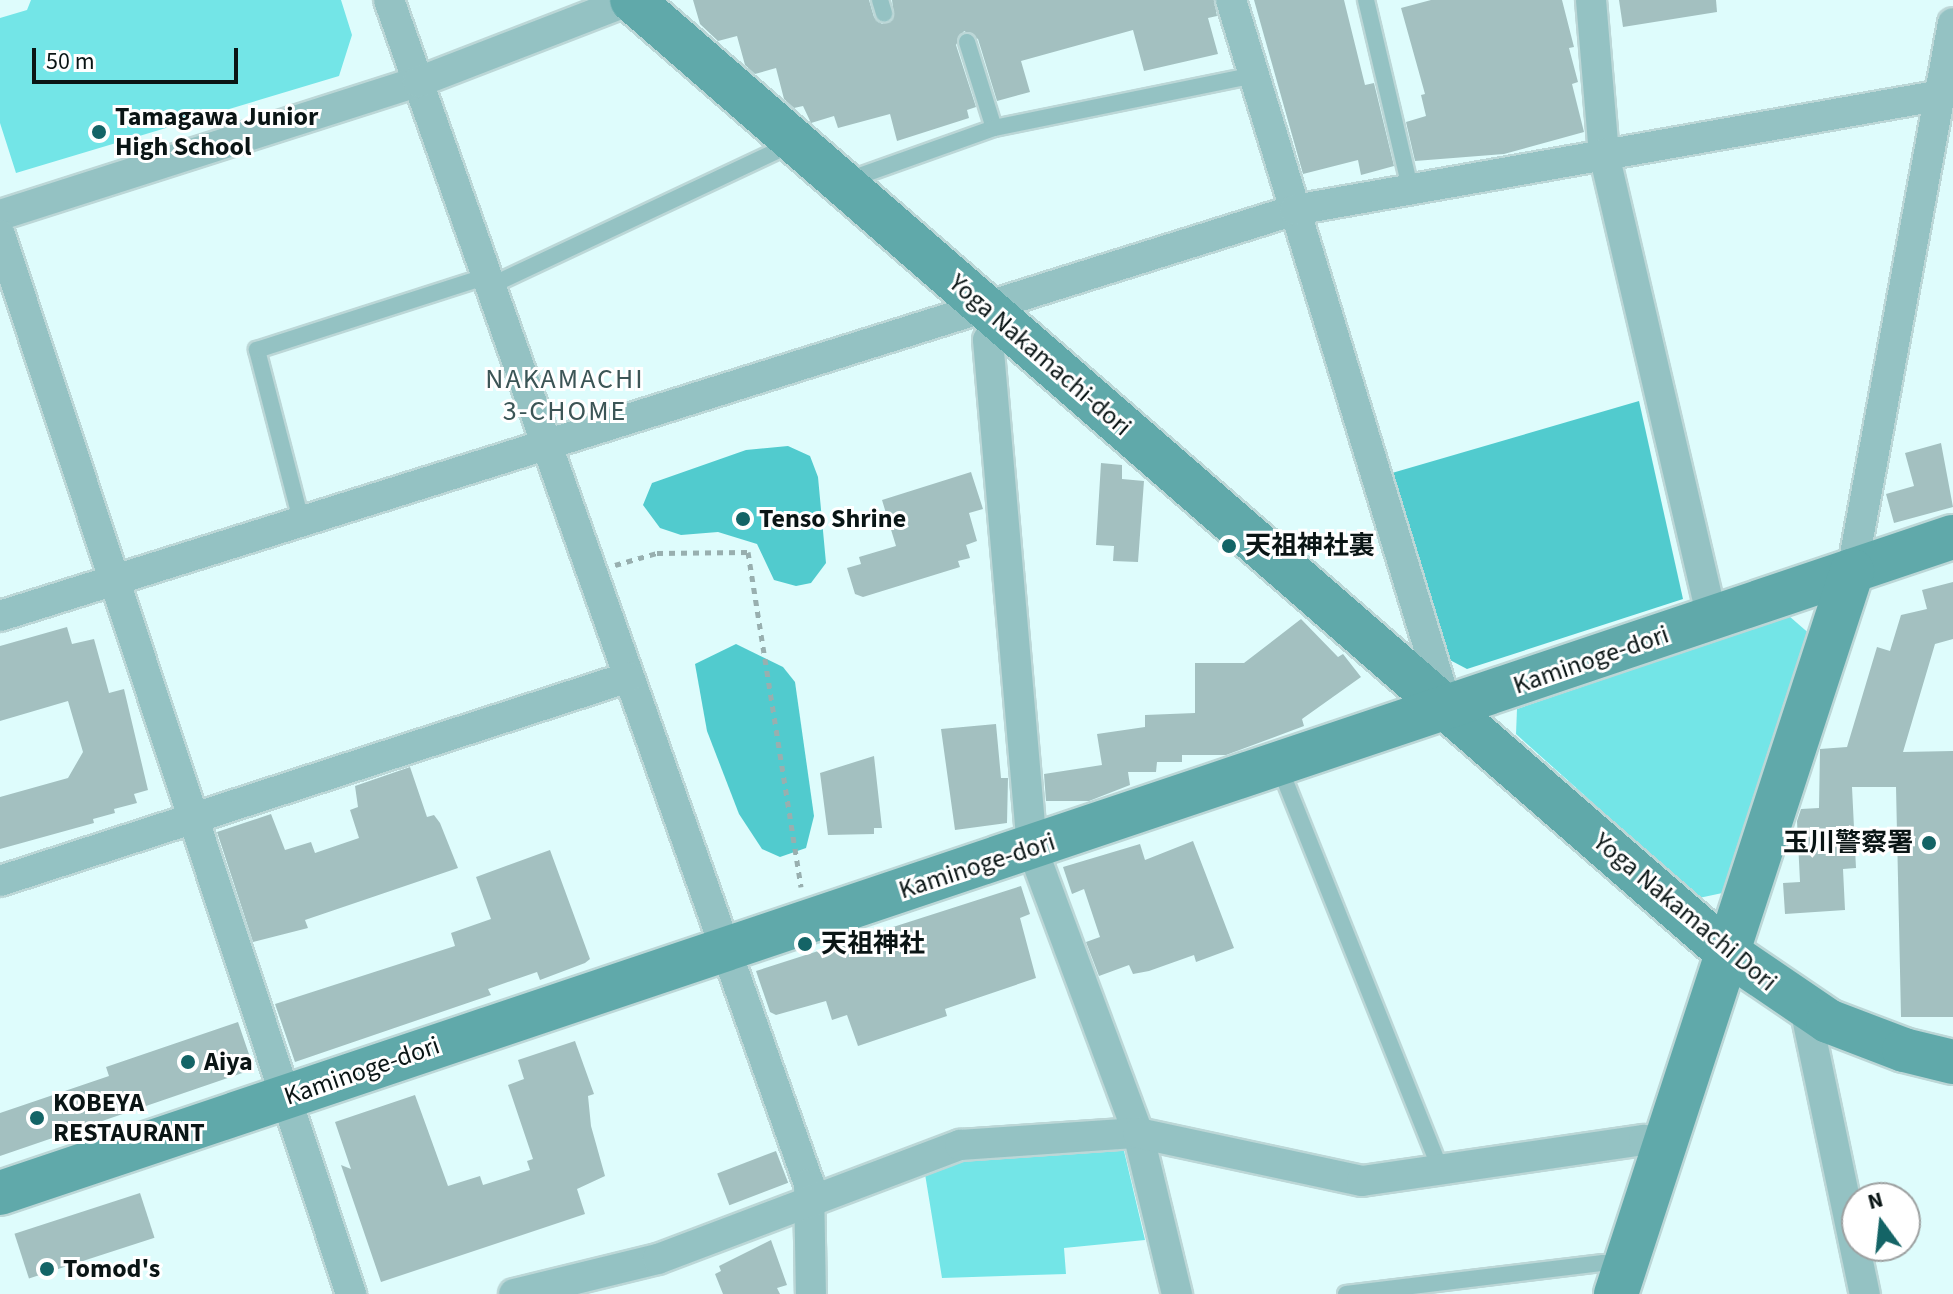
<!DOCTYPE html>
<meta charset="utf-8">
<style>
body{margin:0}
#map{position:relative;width:1953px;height:1294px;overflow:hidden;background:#defcfc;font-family:"Source Sans 3","Noto Sans JP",sans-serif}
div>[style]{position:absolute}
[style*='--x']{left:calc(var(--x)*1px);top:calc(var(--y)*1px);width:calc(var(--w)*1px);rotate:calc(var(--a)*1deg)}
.green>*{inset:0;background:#73e5e7}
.forest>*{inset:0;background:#51cbce}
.building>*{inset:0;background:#a3c0c0;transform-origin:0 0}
.path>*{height:5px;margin-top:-2.5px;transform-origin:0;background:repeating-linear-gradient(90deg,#98afaf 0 6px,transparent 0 12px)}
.roads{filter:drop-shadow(2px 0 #bcd7d7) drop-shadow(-2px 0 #bcd7d7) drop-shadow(0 2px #bcd7d7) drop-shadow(0 -2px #bcd7d7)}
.lane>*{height:16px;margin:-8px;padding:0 8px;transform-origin:8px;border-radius:8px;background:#94c2c3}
.street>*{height:30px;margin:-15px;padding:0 15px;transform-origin:15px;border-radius:15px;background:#94c2c3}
.secondary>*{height:44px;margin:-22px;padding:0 22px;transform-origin:22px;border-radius:22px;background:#60a9aa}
.dots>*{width:22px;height:22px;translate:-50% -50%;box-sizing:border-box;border:4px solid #fff;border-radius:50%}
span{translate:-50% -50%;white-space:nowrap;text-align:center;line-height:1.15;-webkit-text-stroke:6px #fff;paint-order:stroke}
.poi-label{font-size:26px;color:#0a1515;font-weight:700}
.left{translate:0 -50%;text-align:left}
.right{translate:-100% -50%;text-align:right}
.street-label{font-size:26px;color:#0a1515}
.neighbourhood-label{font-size:28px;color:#3b5556;letter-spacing:2px}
.north{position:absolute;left:1841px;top:1182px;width:80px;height:80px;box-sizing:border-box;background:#fff;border:2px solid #9da1a1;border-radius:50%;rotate:345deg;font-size:22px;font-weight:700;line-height:32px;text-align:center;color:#0a1515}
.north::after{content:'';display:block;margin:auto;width:28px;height:36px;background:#146466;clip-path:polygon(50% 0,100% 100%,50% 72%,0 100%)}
.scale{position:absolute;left:32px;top:48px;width:206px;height:36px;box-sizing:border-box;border:4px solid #0a1515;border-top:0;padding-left:10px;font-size:24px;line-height:28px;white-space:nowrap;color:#0a1515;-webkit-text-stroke:6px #fff;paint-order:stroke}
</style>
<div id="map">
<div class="green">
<i style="clip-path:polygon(31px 0,341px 0,352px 35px,339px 76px,16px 173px,0 123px,0 18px,27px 10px)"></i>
<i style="clip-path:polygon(1789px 616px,1812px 636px,1727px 892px,1699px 898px,1516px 734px,1517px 709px)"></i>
<i style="clip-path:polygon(1113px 1143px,1124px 1151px,1145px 1240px,1064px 1248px,1066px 1274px,942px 1278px,925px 1174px,961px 1159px)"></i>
</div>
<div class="forest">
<i style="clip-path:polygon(1639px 401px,1683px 599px,1467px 669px,1448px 659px,1392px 473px)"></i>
<i style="clip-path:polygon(788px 446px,810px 456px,818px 477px,826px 563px,811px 583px,796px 586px,774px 580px,757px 544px,718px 532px,681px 535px,660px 528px,643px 505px,652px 483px,746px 450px)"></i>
<i style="clip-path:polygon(736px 644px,783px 667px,795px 682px,814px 816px,806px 848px,780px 857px,762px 849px,739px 814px,707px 731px,695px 664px)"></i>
</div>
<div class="building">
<i style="clip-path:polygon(693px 0,869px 0,874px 17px,882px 24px,894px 16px,892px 0,1214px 0,1217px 16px,1208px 18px,1218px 54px,1144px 71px,1133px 30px,1021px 61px,1030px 92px,997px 101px,978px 39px,964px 31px,956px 45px,976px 107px,967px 110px,969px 118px,897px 141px,890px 114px,838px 128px,834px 116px,811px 123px,803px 106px,794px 108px,784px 99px,776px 68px,755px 74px,745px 65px,737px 36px,718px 41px,700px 24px)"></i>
<i style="clip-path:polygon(1254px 0,1344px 0,1365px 85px,1374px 83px,1394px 166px,1361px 175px,1358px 160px,1303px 174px)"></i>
<i style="clip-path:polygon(1431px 0,1562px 0,1574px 47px,1569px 48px,1578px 82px,1572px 84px,1584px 132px,1504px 154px,1415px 161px,1406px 122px,1426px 116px,1421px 95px,1425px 94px,1401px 8px)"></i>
<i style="clip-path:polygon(1619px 0,1716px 0,1717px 12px,1623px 27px)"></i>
<i style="clip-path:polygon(1941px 443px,1953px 507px,1894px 523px,1886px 494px,1914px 486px,1905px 453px)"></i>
<i style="clip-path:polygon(1101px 463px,1122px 465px,1122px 479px,1144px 481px,1138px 562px,1113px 561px,1114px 546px,1096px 545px)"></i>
<i style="clip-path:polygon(971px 472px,983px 509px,969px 513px,977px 541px,966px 545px,970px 558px,958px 561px,960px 567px,863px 597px,855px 594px,847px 568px,861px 564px,859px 557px,896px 546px,882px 500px)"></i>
<i style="clip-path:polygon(1953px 582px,1953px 639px,1935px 644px,1903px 752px,1953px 751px,1953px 1017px,1901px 1017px,1896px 787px,1852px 787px,1856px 868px,1843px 869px,1845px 910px,1785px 914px,1783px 883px,1800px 882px,1797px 821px,1801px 809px,1819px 808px,1820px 749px,1847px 747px,1877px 647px,1890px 651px,1901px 615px,1927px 609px,1922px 590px)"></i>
<i style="clip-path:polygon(1301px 619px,1338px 657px,1343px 654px,1361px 677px,1302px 719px,1304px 726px,1226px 755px,1182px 755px,1182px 762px,1157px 762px,1156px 772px,1128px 772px,1130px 785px,1089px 801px,1046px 801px,1044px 774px,1102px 765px,1097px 734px,1145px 727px,1145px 715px,1195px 713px,1195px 663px,1244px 663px)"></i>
<i style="clip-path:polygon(67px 627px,72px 644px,94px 639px,109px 693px,124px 689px,148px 790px,134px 794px,137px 803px,114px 809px,115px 813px,93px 819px,94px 823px,0 849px,0 797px,68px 778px,83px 752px,68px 701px,0 721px,0 646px)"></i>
<i style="clip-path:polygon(996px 724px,1001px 778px,1008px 778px,1007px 823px,955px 830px,941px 729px)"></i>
<i style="clip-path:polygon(874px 756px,882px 828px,874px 828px,874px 834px,828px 835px,820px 773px)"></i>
<i style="clip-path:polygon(410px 767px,427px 817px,434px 815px,440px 823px,458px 868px,305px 920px,308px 928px,253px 942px,217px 832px,271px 814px,285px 850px,311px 842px,315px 853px,359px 838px,350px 810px,358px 807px,355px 786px)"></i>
<i style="clip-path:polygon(1193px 841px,1234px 948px,1196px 962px,1194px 955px,1149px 971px,1133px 974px,1129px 965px,1099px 976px,1086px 942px,1100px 937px,1084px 889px,1072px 894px,1063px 867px,1140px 844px,1145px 860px)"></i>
<i style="clip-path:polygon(550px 850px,590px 959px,585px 963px,540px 980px,537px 972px,488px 989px,491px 995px,295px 1062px,275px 1004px,455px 946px,451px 933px,491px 919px,476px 877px)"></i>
<i style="clip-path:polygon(1021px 886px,1030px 914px,1020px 918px,1036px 978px,945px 1009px,947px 1016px,858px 1046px,847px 1015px,832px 1020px,826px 1001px,776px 1015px,770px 1012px,756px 971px)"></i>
<i style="clip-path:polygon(238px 1022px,254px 1069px,0 1156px,0 1113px,109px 1076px,106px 1067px)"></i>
<i style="clip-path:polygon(575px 1041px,594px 1094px,588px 1096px,591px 1126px,605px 1176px,577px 1189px,585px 1214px,381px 1282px,341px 1165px,351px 1169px,335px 1122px,415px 1095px,448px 1186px,480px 1176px,483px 1185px,530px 1170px,527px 1161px,533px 1159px,508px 1085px,524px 1079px,518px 1060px)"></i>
<i style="left:776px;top:1151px;width:34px;height:63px;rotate:69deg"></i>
<i style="left:140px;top:1193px;width:47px;height:132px;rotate:72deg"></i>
<i style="clip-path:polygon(771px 1240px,787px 1285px,777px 1288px,780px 1294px,723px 1294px,715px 1274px,721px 1271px,719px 1266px)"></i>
</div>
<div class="path">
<i style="--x:615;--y:565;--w:44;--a:-15.9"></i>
<i style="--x:657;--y:553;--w:91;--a:-0.6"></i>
<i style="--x:748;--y:552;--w:339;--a:81"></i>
</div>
<div class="roads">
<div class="lane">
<i style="--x:880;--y:0;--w:14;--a:73"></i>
<i style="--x:1366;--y:0;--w:193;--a:76.8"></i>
<i style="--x:967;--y:42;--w:90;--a:72.6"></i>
<i style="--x:848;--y:180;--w:155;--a:-19.6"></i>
<i style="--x:994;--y:128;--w:265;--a:-11.5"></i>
<i style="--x:494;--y:284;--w:328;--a:-25.2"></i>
<i style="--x:302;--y:524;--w:180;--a:-104.5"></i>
<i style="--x:257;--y:350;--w:246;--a:-17.8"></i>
<i style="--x:1279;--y:766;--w:434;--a:68.2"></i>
<i style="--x:1346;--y:1294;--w:259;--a:-6.9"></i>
<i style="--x:1603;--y:1263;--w:19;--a:16"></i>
</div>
<div class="street">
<i style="--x:389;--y:0;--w:1256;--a:70.47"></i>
<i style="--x:809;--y:1184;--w:110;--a:89"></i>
<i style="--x:1231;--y:0;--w:739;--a:73.01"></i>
<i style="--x:1591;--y:0;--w:155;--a:85.2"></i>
<i style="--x:1604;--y:154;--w:477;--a:76.9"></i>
<i style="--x:0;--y:215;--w:439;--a:-17.7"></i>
<i style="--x:418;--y:82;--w:228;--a:-21.1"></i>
<i style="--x:0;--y:235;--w:1116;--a:71.66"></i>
<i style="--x:1004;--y:323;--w:23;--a:133"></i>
<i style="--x:988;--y:340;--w:510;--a:85.05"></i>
<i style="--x:1032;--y:848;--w:304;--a:69.6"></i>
<i style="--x:1138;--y:1133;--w:166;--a:76.4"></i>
<i style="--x:1852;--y:571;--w:557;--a:-79.56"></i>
<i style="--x:0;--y:616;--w:1357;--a:-17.41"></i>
<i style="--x:1295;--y:210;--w:668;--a:-10.08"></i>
<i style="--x:0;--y:881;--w:661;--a:-17.97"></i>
<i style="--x:1805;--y:1008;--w:292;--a:78.2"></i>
<i style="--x:514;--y:1294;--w:148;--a:-13.7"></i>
<i style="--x:658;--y:1259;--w:323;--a:-20.7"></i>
<i style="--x:960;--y:1145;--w:178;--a:-3.9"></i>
<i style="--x:1138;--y:1133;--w:229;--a:12.1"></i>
<i style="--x:1362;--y:1181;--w:285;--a:-8.3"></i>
<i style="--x:1644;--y:1140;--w:22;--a:8"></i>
</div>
<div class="secondary">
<i style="--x:632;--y:0;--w:1452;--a:41.01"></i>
<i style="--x:1728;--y:953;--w:121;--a:34.2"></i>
<i style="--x:1828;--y:1021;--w:81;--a:20.9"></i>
<i style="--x:1904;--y:1050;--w:50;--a:13.8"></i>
<i style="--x:0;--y:1193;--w:2060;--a:-18.57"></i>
<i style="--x:1616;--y:1294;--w:761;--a:-71.92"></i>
</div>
</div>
<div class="dots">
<i style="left:99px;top:132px;background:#146466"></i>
<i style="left:743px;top:519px;background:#146466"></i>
<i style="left:1229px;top:546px;background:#146466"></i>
<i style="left:1929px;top:843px;background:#146466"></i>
<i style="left:805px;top:944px;background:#146466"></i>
<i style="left:188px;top:1062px;background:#146466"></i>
<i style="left:37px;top:1118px;background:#146466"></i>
<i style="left:47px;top:1269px;background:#146466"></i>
</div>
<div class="poi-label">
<span class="left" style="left:115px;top:132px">Tamagawa Junior<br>High School</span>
<span class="left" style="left:759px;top:519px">Tenso Shrine</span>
<span class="left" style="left:1245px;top:546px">天祖神社裏</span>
<span class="right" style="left:1913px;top:843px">玉川警察署</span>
<span class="left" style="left:821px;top:944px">天祖神社</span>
<span class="left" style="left:204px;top:1062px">Aiya</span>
<span class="left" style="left:53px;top:1118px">KOBEYA<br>RESTAURANT</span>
<span class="left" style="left:63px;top:1269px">Tomod's</span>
</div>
<div class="street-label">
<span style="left:1040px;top:355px;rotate:41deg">Yoga Nakamachi-dori</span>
<span style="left:1591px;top:660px;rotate:-19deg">Kaminoge-dori</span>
<span style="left:977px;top:866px;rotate:-18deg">Kaminoge-dori</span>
<span style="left:1685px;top:912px;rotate:40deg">Yoga Nakamachi Dori</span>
<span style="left:362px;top:1071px;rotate:-19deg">Kaminoge-dori</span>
</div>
<div class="neighbourhood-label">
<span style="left:565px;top:395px">NAKAMACHI<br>3-CHOME</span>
</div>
<div class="north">N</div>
<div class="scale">50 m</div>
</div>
